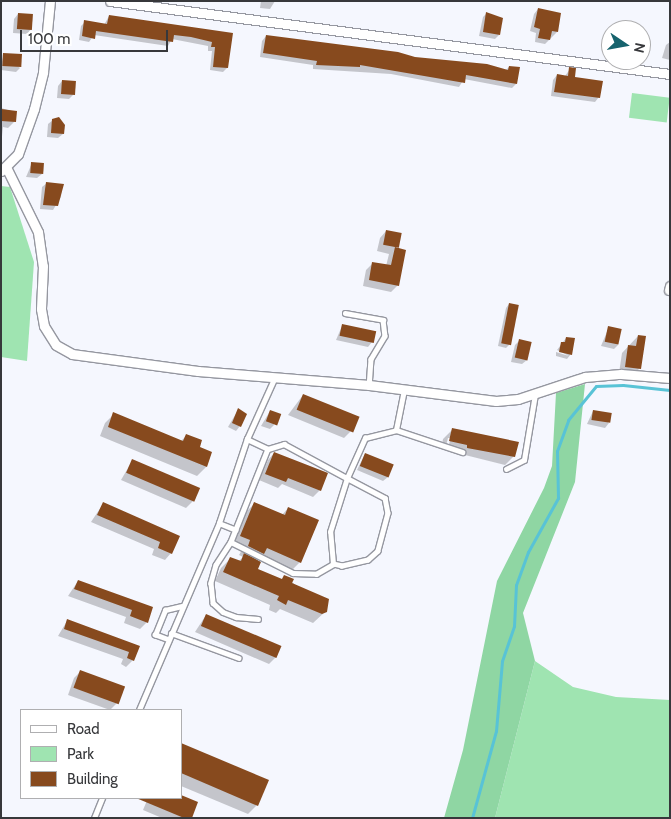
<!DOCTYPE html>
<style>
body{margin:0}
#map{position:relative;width:671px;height:819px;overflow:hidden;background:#f5f7fe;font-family:Cabin,sans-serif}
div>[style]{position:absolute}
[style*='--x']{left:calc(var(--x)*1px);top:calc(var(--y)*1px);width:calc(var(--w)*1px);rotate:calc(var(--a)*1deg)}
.green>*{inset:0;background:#9fe4b1;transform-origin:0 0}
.forest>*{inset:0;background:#8fd6a3}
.shadow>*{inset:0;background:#0003}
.stream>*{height:3px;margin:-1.5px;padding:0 1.5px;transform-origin:1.5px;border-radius:1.5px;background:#58c3d6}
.building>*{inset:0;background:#874a1e;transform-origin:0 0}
.roads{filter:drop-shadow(1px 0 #9597a0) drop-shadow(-1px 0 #9597a0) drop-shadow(0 1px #9597a0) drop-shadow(0 -1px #9597a0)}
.lane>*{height:4.5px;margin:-2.25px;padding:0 2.25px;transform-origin:2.25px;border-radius:2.25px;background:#fff}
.street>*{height:9px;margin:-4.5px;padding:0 4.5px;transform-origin:4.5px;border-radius:4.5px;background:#fff}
span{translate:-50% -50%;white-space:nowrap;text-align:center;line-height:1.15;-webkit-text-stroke:5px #fff;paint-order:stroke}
.frame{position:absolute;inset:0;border:2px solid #37383b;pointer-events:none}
.legend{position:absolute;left:20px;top:709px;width:162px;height:90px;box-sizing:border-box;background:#fff;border:1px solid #afafb1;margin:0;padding:6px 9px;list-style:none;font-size:15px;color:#37383b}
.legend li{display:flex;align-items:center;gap:10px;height:25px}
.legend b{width:25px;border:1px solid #afafb1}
.north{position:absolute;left:601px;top:20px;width:50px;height:50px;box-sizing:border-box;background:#fff;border:1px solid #afafb1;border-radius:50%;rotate:102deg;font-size:14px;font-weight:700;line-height:20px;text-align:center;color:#37383b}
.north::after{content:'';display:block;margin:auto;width:18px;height:22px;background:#16636d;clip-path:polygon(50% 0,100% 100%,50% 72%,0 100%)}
.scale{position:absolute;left:20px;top:30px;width:148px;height:22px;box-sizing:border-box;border:2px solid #37383b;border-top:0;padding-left:6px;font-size:15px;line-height:18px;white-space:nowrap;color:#37383b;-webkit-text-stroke:4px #fff;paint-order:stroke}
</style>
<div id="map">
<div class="green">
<i style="left:632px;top:93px;width:38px;height:25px;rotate:7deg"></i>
<i style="clip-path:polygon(1px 186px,10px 187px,34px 262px,27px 361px,1px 357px)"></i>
<i style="clip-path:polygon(535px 661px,573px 687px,616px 697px,670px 700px,670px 818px,495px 818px)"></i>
</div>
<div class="forest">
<i style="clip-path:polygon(585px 384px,575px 482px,523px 613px,535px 661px,495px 818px,444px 818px,463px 750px,497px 581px,544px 488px,552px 466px,556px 393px)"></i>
</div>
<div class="shadow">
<i style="clip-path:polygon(261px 1px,275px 1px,270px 9px,260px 8px)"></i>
<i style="clip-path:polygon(538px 9px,557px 32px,545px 44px,535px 42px,536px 33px,530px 31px,534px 14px)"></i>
<i style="clip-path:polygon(487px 13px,499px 35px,495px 39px,479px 36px,483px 17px)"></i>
<i style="clip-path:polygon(18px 14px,31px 29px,27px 34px,13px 33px,14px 19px)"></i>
<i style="clip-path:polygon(109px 16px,231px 34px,227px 68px,223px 72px,210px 70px,212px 51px,208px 51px,208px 46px,172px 39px,168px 46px,94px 35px,89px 42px,79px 40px,81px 26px,85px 22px,104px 25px)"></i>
<i style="clip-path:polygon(266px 36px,505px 71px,509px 67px,518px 68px,516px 84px,512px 88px,464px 79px,459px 87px,391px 74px,313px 69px,313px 65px,260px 57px,262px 41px)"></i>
<i style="clip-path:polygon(670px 42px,670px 60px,662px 58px,666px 45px)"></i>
<i style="clip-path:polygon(3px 54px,20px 68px,16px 72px,1px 70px)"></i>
<i style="clip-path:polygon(570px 69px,573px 78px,599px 97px,595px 102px,551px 96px,553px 80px,557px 75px,565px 76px)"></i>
<i style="clip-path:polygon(62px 81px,73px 95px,69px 99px,57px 98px,58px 86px)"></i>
<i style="clip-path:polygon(1px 108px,15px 112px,14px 122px,8px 128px,3px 127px,1px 146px)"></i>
<i style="clip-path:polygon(53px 120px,63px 134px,58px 138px,47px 137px,48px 124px)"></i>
<i style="clip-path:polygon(32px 163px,42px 174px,37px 178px,26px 177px)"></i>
<i style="clip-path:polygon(47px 183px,62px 185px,61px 197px,53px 210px,40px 209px,42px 187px)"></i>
<i style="clip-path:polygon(386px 231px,397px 249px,398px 285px,391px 292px,363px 286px,366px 270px,373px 263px,386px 266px,389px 254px,377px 251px,380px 238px)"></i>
<i style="clip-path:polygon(509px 304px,510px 344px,506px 348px,498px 346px,506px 308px)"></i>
<i style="clip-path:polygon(342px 326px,372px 342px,368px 347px,336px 340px)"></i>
<i style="clip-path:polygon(609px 327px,618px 345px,614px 349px,601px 346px)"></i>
<i style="clip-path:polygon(638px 336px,640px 368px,633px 375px,619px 373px,622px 353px)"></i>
<i style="clip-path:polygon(566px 338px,571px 354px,567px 359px,556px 356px,556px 352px,569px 356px,557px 350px)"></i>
<i style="clip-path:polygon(519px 341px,527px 360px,522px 364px,511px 362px,515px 345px)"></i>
<i style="clip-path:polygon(303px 395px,351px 431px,344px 438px,288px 415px)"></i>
<i style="clip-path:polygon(238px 410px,240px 426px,236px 431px,228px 427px)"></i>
<i style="clip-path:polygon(270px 411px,274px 425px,270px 429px,261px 426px)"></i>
<i style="clip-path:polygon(593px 411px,609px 423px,605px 428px,587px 424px)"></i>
<i style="clip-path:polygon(114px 414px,181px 441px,186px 436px,198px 448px,211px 453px,206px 467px,197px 476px,100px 436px,105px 423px)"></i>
<i style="clip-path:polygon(evenodd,452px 430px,514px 456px,505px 465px,441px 449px,443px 439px,452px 430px,448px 438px,451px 438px,448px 447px,446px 446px,448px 438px)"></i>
<i style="clip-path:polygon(274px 453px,320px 490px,313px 497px,282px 484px,278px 488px,259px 480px,268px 460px)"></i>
<i style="clip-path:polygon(365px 454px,388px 477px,383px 481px,357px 470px)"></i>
<i style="clip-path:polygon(132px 461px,193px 501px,186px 508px,121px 480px)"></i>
<i style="clip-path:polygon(255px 503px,282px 515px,288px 508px,300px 562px,291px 571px,259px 557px,256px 569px,281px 580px,285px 576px,326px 611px,313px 623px,280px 609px,276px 613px,269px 610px,270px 605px,215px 581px,221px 568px,231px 558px,238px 562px,243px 557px,239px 555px,242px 550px,232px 545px,246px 512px)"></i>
<i style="clip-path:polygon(103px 504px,178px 536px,171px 553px,165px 560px,152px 555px,154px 549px,91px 522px)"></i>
<i style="clip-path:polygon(78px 581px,152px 608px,147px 622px,140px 629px,124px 623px,126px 617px,68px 596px)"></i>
<i style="clip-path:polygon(206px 615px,276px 657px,269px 664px,195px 632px)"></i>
<i style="clip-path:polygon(67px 621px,138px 647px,133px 660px,126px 667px,121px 664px,123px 659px,58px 636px)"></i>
<i style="clip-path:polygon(81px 671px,117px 703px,110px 710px,68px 695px,74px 678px)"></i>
<i style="clip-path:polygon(181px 745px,257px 805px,248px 814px,181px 786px)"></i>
<i style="clip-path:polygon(148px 798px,190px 818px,162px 818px,143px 810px)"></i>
</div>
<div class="stream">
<i style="--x:472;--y:818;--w:90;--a:-74.6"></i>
<i style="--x:496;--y:731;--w:70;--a:-85.1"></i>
<i style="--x:502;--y:661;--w:37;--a:-71"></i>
<i style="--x:514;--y:626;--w:41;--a:-87.2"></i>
<i style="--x:516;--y:585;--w:35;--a:-70"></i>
<i style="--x:528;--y:552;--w:62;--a:-60.9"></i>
<i style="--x:558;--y:498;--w:47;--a:-91.2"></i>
<i style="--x:557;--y:451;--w:33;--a:-70"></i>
<i style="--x:568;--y:420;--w:44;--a:-50.5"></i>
<i style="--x:596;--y:386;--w:27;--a:-2"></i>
<i style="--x:623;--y:385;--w:47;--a:6.1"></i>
</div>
<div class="building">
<i style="clip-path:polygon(538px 8px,561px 13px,558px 32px,552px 31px,550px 40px,538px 38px,540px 29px,534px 27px)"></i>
<i style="clip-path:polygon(486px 12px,503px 18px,500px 35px,483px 32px)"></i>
<i style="left:18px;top:13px;width:15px;height:16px;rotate:4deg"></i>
<i style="clip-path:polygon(109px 15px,233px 33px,228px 68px,213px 67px,215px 47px,211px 47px,212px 42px,191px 37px,174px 35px,173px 42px,96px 31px,95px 39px,82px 36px,84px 20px,107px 24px)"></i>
<i style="clip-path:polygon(266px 35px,398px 52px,415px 57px,487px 64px,508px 70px,509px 66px,520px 67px,517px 84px,466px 75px,465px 83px,360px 65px,360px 67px,316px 65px,317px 61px,263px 53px)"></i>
<i style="left:3px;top:53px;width:19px;height:13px;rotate:3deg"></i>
<i style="clip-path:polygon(569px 67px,576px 68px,575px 77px,603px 81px,600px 98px,554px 92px,557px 74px,568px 76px)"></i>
<i style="left:62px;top:80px;width:14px;height:14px;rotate:4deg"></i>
<i style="clip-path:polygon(1px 109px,17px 111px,16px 122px,1px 121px)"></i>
<i style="clip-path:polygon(59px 117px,65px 125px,64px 134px,51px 133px,52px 119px)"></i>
<i style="left:31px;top:162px;width:13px;height:11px;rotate:4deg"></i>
<i style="clip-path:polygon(46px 182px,64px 184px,58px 206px,43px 205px)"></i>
<i style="left:386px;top:230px;width:16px;height:15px;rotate:11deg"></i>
<i style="clip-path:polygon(395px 247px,406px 250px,399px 286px,369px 280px,372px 262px,391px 265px)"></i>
<i style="left:509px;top:303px;width:10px;height:41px;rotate:11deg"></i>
<i style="left:342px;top:324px;width:35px;height:12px;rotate:12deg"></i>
<i style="left:608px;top:326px;width:14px;height:16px;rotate:12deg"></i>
<i style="clip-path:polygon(638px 335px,646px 336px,641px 369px,625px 367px,628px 345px,636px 346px)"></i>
<i style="clip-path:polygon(566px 337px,575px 338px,572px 355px,559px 352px,561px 342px,565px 342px)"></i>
<i style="left:519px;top:339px;width:13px;height:19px;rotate:13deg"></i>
<i style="left:303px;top:394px;width:61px;height:17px;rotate:22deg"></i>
<i style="clip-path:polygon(238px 408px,247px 414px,241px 427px,232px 423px)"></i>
<i style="left:270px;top:410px;width:12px;height:12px;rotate:20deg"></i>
<i style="left:593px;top:410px;width:19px;height:10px;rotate:9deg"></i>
<i style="clip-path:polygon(113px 412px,183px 441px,186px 434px,202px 440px,200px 447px,212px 452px,207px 467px,108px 427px)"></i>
<i style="clip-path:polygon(452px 428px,519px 442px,515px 457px,467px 448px,467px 445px,449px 441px)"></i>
<i style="clip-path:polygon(274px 452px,328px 473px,321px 491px,288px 478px,286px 482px,265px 474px)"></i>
<i style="left:365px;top:453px;width:31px;height:14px;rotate:22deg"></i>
<i style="left:132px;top:459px;width:74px;height:15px;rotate:23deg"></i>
<i style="clip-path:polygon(103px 502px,180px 536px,172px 554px,158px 548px,160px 542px,97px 515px)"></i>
<i style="clip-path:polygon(254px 502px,285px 515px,288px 507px,319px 520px,301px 563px,267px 548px,264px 554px,248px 546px,250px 540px,240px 536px)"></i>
<i style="clip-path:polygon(244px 553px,261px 562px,258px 569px,282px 579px,284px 575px,294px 579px,292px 583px,329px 599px,327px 612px,322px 614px,288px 600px,286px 605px,277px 600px,279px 596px,223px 572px,230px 557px,241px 561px)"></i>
<i style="clip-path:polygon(78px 580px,153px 607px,148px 623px,130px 616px,132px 610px,74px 589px)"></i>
<i style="left:206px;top:614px;width:82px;height:13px;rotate:23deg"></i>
<i style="clip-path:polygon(67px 619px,140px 646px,134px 661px,127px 658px,129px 652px,64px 629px)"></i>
<i style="left:80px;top:670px;width:48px;height:19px;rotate:20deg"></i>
<i style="clip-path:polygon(181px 743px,269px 780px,258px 806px,181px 773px)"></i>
<i style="clip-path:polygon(181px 795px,198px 802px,192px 818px,184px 818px,136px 798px)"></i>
</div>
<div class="roads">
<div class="lane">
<i style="--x:345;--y:313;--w:39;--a:10"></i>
<i style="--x:383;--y:320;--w:16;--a:83"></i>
<i style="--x:385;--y:336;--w:27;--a:121"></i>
<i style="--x:371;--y:359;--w:26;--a:94"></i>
<i style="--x:396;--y:430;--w:41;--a:-78.7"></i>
<i style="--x:247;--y:439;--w:23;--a:25"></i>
<i style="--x:268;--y:449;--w:17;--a:-17"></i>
<i style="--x:284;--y:444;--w:72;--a:28.4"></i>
<i style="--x:347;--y:478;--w:43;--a:27.8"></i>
<i style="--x:385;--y:498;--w:15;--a:79"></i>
<i style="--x:388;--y:513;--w:39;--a:105"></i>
<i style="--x:378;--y:551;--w:13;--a:138"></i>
<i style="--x:368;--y:560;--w:27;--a:167"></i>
<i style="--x:342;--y:566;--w:9;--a:-167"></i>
<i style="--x:333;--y:564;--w:32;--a:-95"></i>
<i style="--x:330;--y:532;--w:57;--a:-72.5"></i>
<i style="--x:347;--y:478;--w:44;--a:-65.8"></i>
<i style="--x:365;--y:438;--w:32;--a:-14"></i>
<i style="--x:396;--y:430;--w:70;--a:18.4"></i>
<i style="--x:268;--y:449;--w:100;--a:111.7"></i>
<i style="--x:231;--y:542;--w:69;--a:26.6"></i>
<i style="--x:293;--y:573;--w:23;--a:2"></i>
<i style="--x:316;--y:574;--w:20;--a:-30"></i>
<i style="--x:506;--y:469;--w:20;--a:-27"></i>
<i style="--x:524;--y:460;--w:67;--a:-80.5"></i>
<i style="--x:219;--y:523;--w:18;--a:22"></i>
<i style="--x:231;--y:542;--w:27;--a:123"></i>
<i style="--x:216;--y:565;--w:19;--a:106"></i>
<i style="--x:211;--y:583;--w:20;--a:84"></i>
<i style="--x:213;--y:603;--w:13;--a:42"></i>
<i style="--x:223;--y:612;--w:14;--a:21"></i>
<i style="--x:236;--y:617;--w:22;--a:5"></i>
<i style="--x:171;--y:633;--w:72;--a:20.2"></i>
<i style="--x:169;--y:640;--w:15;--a:-160"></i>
<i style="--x:155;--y:635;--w:27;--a:-68"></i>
<i style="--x:165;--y:610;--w:17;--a:-13"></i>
<i style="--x:139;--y:710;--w:203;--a:-66.8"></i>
<i style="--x:219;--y:523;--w:89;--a:-71.6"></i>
<i style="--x:247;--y:439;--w:68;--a:-65.7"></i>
<i style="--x:94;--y:818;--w:22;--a:-68"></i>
</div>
<div class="street">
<i style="--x:110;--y:1;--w:565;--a:7.43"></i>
<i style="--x:7;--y:169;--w:70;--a:63.8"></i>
<i style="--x:38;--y:232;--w:34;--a:82"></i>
<i style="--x:43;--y:266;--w:43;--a:92.7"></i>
<i style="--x:41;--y:309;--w:17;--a:80"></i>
<i style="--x:44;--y:326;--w:22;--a:58"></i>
<i style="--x:56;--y:345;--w:18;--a:29"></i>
<i style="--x:72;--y:354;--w:127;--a:7.7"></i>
<i style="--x:198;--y:371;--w:172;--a:4.7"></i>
<i style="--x:369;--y:385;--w:128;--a:7.2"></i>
<i style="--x:496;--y:401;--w:22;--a:-5"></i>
<i style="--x:518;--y:399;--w:71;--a:-18.2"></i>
<i style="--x:585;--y:377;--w:36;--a:-5"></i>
<i style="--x:621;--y:374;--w:49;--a:4.7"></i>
<i style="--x:1;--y:171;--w:24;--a:-45"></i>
<i style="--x:18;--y:154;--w:48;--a:-70.4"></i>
<i style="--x:34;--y:109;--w:38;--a:-76"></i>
<i style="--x:43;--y:72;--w:71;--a:-84.4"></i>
<i style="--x:669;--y:290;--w:4;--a:-76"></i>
</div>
</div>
<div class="frame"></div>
<ul class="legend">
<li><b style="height:6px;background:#fff"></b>Road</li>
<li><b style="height:14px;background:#9fe4b1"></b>Park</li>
<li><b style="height:14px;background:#874a1e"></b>Building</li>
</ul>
<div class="north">N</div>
<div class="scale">100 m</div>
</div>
